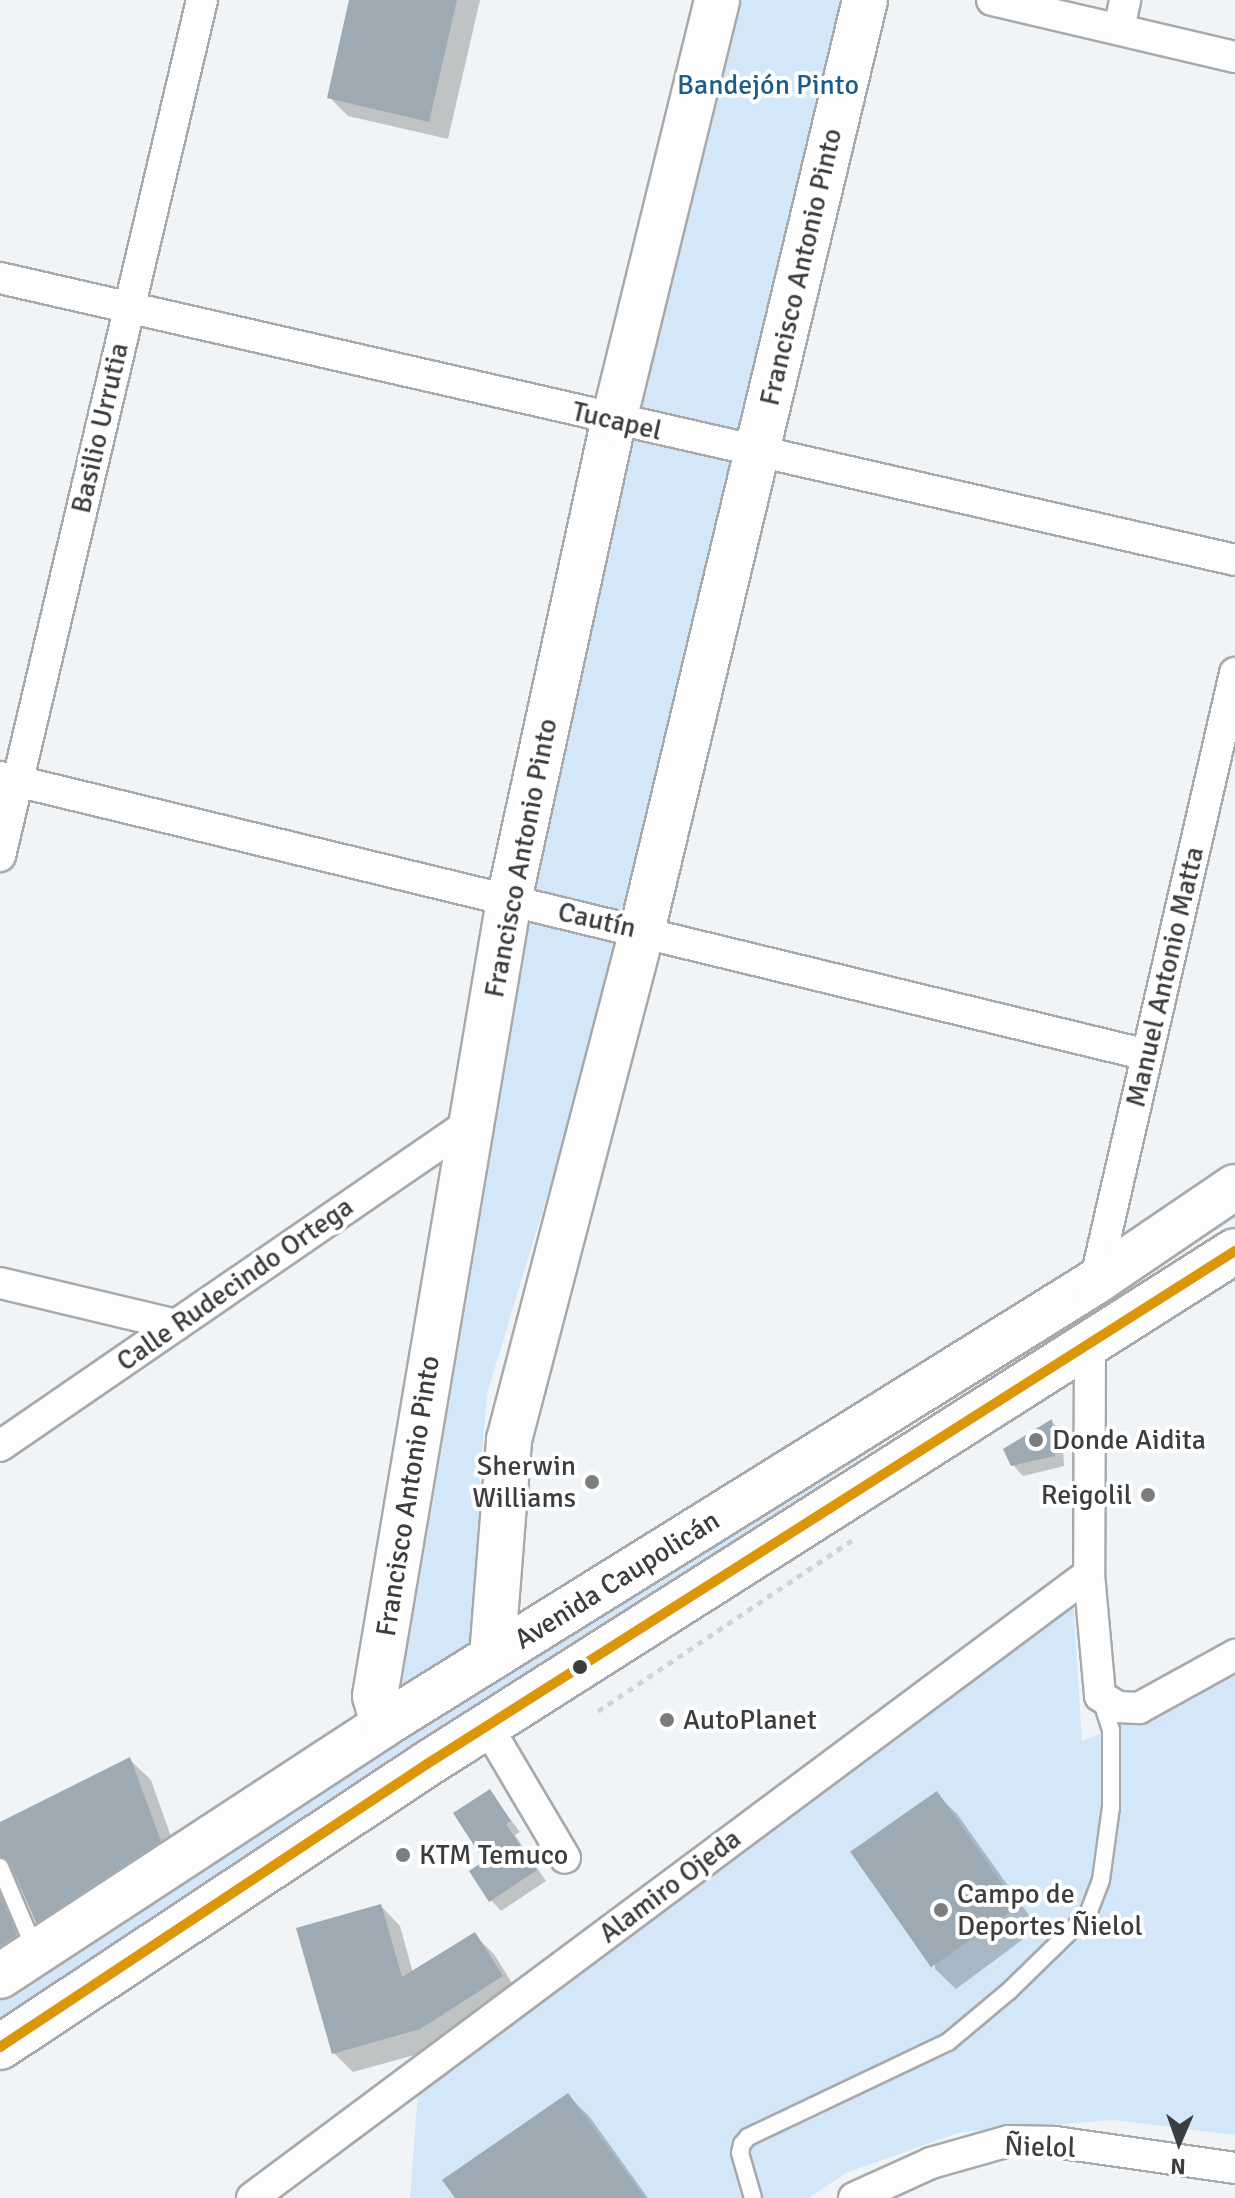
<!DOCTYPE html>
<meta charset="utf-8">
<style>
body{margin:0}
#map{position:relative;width:1235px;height:2198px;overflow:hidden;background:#f1f4f6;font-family:Signika,sans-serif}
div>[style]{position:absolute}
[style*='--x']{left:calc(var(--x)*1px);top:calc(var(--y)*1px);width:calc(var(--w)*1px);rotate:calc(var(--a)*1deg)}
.green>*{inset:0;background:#d4e7f8}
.shadow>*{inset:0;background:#0003}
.building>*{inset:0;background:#9daab3;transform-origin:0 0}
.path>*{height:5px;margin-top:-2.5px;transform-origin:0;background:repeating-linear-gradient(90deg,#d3d3d5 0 6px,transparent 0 12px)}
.roads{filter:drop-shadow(2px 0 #a7a9ab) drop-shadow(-2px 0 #a7a9ab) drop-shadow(0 2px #a7a9ab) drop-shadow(0 -2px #a7a9ab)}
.service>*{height:16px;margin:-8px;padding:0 8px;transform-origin:8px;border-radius:8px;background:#fdfdfe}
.minor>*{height:30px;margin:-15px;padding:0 15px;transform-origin:15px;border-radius:15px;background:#fdfdfe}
.secondary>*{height:44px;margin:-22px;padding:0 22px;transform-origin:22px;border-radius:22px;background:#fdfdfe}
.primary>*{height:44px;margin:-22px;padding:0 22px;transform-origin:22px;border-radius:22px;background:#fdfdfe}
.bus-1>*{height:10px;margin:-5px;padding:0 5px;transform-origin:5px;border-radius:5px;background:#db9609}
.dots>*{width:22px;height:22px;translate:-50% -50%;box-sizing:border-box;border:4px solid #fff;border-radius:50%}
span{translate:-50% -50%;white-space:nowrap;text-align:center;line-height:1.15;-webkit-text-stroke:8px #fff;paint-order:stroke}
.park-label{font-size:28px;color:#1a5c8b}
.street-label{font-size:28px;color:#3b3d3f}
.poi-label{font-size:28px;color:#3b3d3f}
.left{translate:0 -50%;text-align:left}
.right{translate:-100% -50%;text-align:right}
.north{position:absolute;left:1139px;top:2102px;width:80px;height:80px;-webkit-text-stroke:6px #fff;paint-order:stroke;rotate:182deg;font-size:22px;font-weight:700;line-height:32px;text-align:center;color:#3b3d3f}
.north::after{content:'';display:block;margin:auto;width:28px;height:36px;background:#3b3d3f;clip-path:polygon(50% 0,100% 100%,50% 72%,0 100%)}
</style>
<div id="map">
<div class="green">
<i style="clip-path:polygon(728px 0,845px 0,615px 972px,487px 1394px,480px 1476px,478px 1636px,473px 1656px,405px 1704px,394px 1690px,512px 954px)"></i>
<i style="clip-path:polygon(1235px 1197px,1235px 1218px,1071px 1320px,0 2022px,0 1995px)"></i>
<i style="clip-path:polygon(1073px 1597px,1082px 1741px,1134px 1720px,1137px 1723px,1235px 1669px,1235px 2135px,1113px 2120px,961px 2132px,846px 2173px,809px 2198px,410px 2198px,419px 2078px)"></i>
</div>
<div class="shadow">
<i style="clip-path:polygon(351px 0,480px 0,448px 139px,348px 116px,329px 97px)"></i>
<i style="clip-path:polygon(1052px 1422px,1062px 1432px,1064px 1466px,1023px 1476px,1013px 1465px)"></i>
<i style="clip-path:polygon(130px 1760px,151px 1780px,180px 1862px,58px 1942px,37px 1922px,16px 1877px,9px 1892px,36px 1956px,0 1980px,0 1824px)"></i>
<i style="clip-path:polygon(490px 1792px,520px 1832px,515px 1835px,546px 1881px,501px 1911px,491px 1900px,487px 1862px)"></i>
<i style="clip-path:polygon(936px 1794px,957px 1814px,1038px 1928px,956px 1989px,935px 1969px)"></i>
<i style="clip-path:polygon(381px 1906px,400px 1926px,413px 1973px,474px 1935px,494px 1954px,520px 1996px,440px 2048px,353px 2072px,334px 2053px)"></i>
<i style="clip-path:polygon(568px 2096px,589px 2116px,648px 2198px,457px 2198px)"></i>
</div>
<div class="building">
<i style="clip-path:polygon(349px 0,457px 0,429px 122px,327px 98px)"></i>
<i style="clip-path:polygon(1052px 1419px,1055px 1456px,1011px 1466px,1003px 1449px)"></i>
<i style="clip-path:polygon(130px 1757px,161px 1841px,36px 1923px,10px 1863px,0 1856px,0 1822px)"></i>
<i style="clip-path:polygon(490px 1789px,511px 1821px,506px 1824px,537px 1870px,489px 1902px,469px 1871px,484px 1861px,453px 1813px)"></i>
<i style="left:937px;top:1791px;width:141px;height:106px;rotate:55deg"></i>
<i style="clip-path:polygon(0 1895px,17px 1935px,0 1946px)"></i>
<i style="clip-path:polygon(381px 1904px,402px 1977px,475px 1932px,503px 1976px,420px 2029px,332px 2054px,296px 1928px)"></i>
<i style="clip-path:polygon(568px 2093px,645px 2198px,455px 2198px,442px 2180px)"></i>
</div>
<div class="path">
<i style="--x:598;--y:1711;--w:310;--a:-33.9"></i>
</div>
<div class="roads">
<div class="service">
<i style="--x:0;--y:1867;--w:92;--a:67"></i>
<i style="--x:753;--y:2198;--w:47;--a:-106.1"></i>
<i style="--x:740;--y:2153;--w:9;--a:-77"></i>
<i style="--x:742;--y:2144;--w:9;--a:-49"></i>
<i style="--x:748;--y:2137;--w:221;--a:-25.4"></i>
<i style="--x:948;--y:2042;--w:80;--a:-39.9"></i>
<i style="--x:1009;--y:1991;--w:110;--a:-44.3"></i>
<i style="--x:1088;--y:1914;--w:36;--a:-69"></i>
<i style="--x:1101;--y:1880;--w:74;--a:-82.2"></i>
<i style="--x:1111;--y:1807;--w:77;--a:-90"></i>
<i style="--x:1111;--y:1730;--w:35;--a:-108"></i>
</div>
<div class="minor">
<i style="--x:992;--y:0;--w:250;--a:13.2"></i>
<i style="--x:1119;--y:29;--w:30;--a:-78"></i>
<i style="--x:0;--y:278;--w:1267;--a:12.86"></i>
<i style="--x:0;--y:777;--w:1180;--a:13.62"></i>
<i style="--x:0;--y:856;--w:880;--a:-76.72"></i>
<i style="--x:1095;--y:1282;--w:625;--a:-77.05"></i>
<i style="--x:0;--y:1283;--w:181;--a:13.4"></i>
<i style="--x:1090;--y:1343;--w:231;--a:90.2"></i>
<i style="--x:1089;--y:1574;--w:122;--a:84.8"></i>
<i style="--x:1100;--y:1696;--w:21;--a:31"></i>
<i style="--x:1118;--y:1707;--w:21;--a:3"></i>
<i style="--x:1139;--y:1708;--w:110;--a:-28.9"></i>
<i style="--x:0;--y:1446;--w:570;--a:-34.5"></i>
<i style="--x:487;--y:1726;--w:153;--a:59.4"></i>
<i style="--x:252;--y:2198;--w:1044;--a:-36.71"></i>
<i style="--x:854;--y:2198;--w:85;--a:-24.4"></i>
<i style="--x:931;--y:2163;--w:81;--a:-15.8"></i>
<i style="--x:1009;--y:2141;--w:46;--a:1.2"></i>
<i style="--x:1055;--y:2142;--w:182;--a:8.2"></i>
</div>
<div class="secondary">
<i style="--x:492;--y:1657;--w:218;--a:-85.5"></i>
<i style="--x:509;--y:1440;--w:526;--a:-75.36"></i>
<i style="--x:642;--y:931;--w:957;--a:-76.53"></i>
<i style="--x:383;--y:1725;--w:30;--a:-105"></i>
<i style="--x:375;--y:1696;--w:807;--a:-80.44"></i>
<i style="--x:509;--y:900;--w:491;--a:-77.7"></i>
<i style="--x:614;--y:420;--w:432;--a:-76.2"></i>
</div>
<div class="primary">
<i style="--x:0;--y:1976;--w:458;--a:-33.2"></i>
<i style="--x:383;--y:1725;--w:839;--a:-31.89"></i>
<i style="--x:1095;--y:1282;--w:169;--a:-34.2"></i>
<i style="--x:0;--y:2047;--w:512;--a:-33.53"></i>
<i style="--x:427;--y:1764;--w:957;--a:-32.41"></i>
</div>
</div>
<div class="bus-1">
<i style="--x:0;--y:2047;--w:512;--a:-33.53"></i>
<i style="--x:427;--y:1764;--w:957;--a:-32.41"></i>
</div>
<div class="dots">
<i style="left:1036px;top:1440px;background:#7b7d7f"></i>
<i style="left:592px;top:1482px;background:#7b7d7f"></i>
<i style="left:1148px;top:1495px;background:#7b7d7f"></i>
<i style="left:580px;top:1667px;background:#3b3d3f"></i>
<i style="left:667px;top:1720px;background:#7b7d7f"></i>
<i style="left:403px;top:1855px;background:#7b7d7f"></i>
<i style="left:941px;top:1910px;background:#7b7d7f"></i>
</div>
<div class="park-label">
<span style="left:768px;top:85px">Bandejón Pinto</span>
</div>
<div class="street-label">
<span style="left:801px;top:267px;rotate:-77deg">Francisco Antonio Pinto</span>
<span style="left:617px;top:421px;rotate:13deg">Tucapel</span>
<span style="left:100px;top:428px;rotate:-77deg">Basilio Urrutia</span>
<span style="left:521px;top:858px;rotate:-79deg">Francisco Antonio Pinto</span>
<span style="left:597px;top:920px;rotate:13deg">Cautín</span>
<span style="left:1165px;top:977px;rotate:-77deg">Manuel Antonio Matta</span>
<span style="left:235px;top:1284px;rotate:-35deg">Calle Rudecindo Ortega</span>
<span style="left:408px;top:1496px;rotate:-81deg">Francisco Antonio Pinto</span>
<span style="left:617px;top:1580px;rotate:-32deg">Avenida Caupolicán</span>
<span style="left:670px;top:1886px;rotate:-37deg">Alamiro Ojeda</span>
<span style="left:1040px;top:2147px;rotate:2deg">Ñielol</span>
</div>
<div class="poi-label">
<span class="left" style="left:1052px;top:1440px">Donde Aidita</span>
<span class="right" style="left:576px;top:1482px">Sherwin<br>Williams</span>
<span class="right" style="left:1132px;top:1495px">Reigolil</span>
<span class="left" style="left:683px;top:1720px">AutoPlanet</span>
<span class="left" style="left:419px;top:1855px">KTM Temuco</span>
<span class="left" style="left:957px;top:1910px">Campo de<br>Deportes Ñielol</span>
</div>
<div class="north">N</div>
</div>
